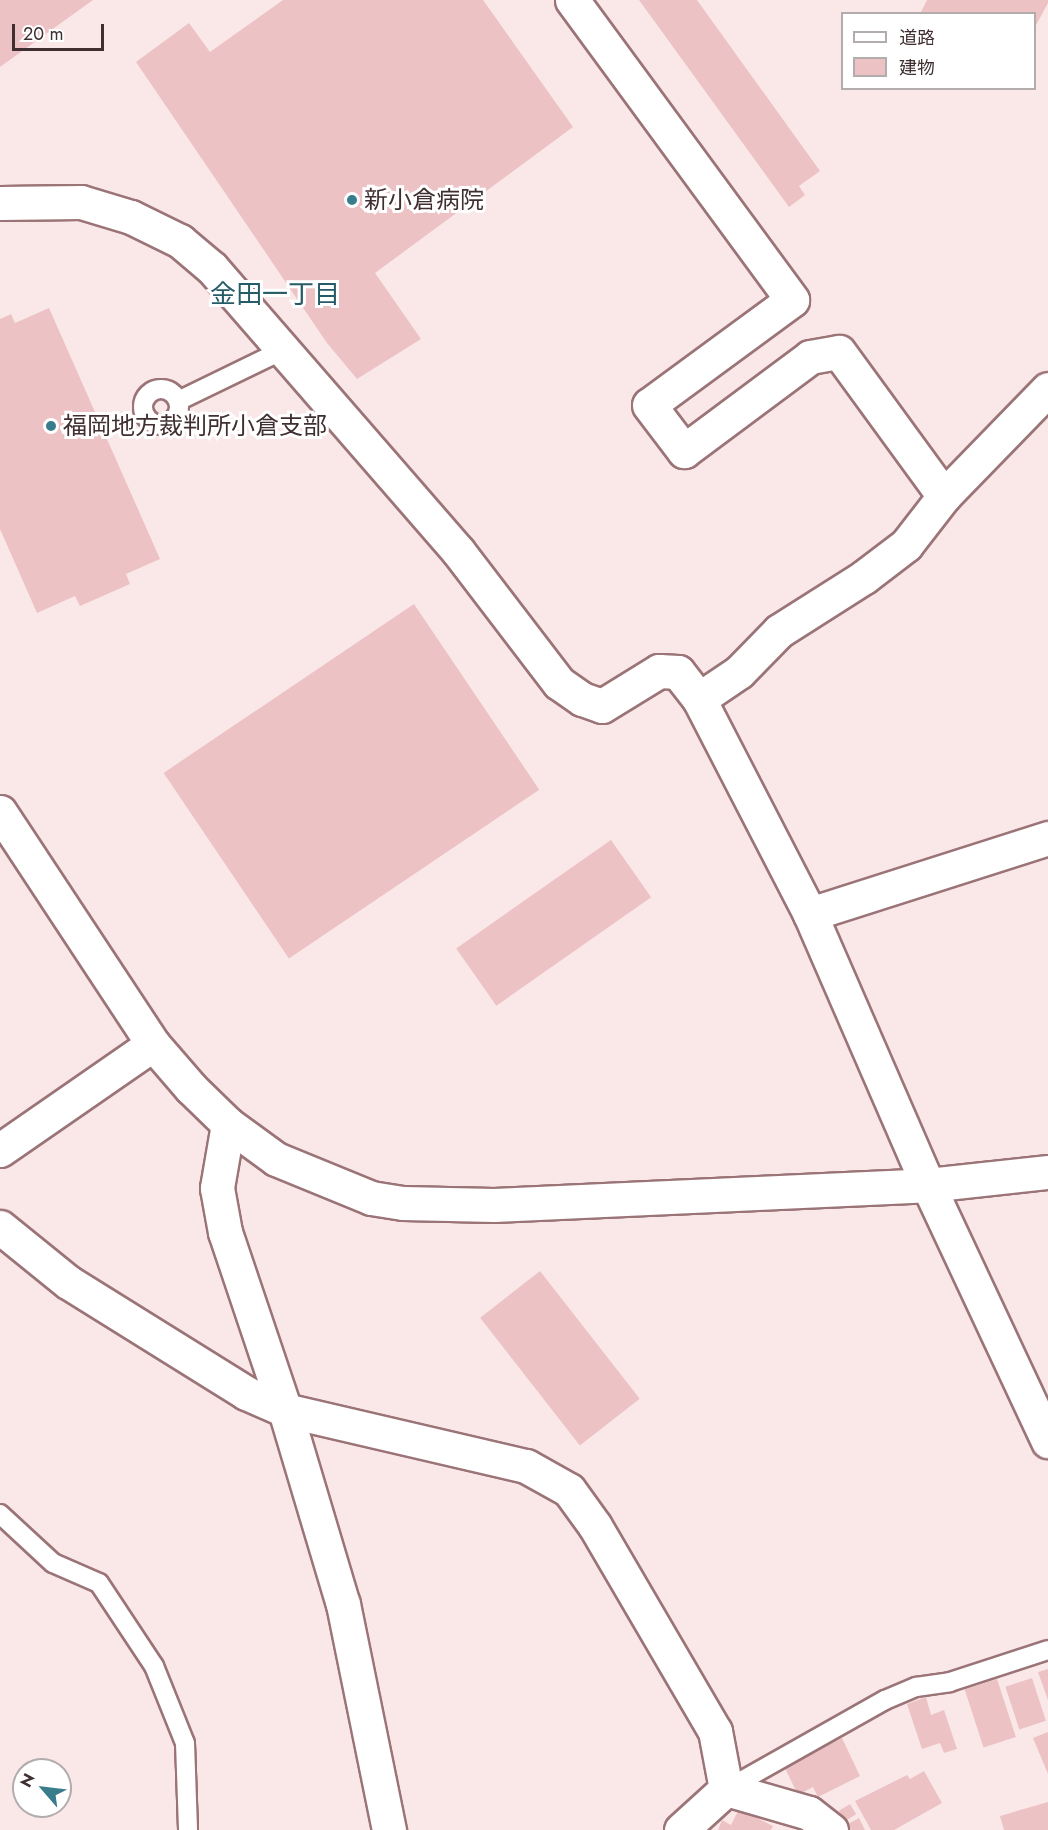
<!DOCTYPE html>
<meta charset="utf-8">
<style>
body{margin:0}
#map{position:relative;width:1048px;height:1830px;overflow:hidden;background:#fae8e9;font-family:Jost,"Noto Sans JP",sans-serif}
div>[style]{position:absolute}
[style*='--x']{left:calc(var(--x)*1px);top:calc(var(--y)*1px);width:calc(var(--w)*1px);rotate:calc(var(--a)*1deg)}
.building>*{inset:0;background:#ecc2c5;transform-origin:0 0}
.roads{filter:drop-shadow(2px 0 #9b7477) drop-shadow(-2px 0 #9b7477) drop-shadow(0 2px #9b7477) drop-shadow(0 -2px #9b7477)}
.service>*{height:18px;margin:-9px;padding:0 9px;transform-origin:9px;border-radius:9px;background:#fff}
.service>.ring{margin:-9px;padding:0;box-sizing:content-box;background:none;border:18px solid #fff;border-radius:50%}
.minor>*{height:33px;margin:-16.5px;padding:0 16.5px;transform-origin:16.5px;border-radius:16.5px;background:#fff}
.tertiary>*{height:33px;margin:-16.5px;padding:0 16.5px;transform-origin:16.5px;border-radius:16.5px;background:#fff}
.dots>*{width:16px;height:16px;translate:-50% -50%;box-sizing:border-box;border:3px solid #fff;border-radius:50%}
span{translate:-50% -50%;white-space:nowrap;text-align:center;line-height:1.15;-webkit-text-stroke:6px #fff;paint-order:stroke}
.poi-label{font-size:24px;color:#402f31}
.left{translate:0 -50%;text-align:left}
.neighbourhood-label{font-size:26px;color:#255c67}
.legend{position:absolute;left:841px;top:12px;width:195px;height:78px;box-sizing:border-box;background:#fff;border:2px solid #b3acad;margin:0;padding:8px 10px;list-style:none;font-size:18px;color:#402f31}
.legend li{display:flex;align-items:center;gap:12px;height:30px}
.legend b{width:30px;border:2px solid #b3acad}
.north{position:absolute;left:12px;top:1758px;width:60px;height:60px;box-sizing:border-box;background:#fff;border:2px solid #b3acad;border-radius:50%;rotate:298deg;font-size:16px;font-weight:700;line-height:24px;text-align:center;color:#402f31}
.north::after{content:'';display:block;margin:auto;width:21px;height:27px;background:#397d8c;clip-path:polygon(50% 0,100% 100%,50% 72%,0 100%)}
.scale{position:absolute;left:12px;top:24px;width:92px;height:27px;box-sizing:border-box;border:3px solid #402f31;border-top:0;padding-left:8px;font-size:18px;line-height:21px;white-space:nowrap;color:#402f31;-webkit-text-stroke:4px #fff;paint-order:stroke}
</style>
<div id="map">
<div class="building">
<i style="clip-path:polygon(0 0,93px 0,0 67px)"></i>
<i style="clip-path:polygon(283px 0,483px 0,573px 127px,375px 273px,421px 339px,357px 379px,327px 343px,136px 62px,189px 23px,210px 52px)"></i>
<i style="clip-path:polygon(639px 0,697px 0,820px 171px,799px 186px,805px 195px,789px 207px)"></i>
<i style="clip-path:polygon(927px 0,1048px 0,1048px 3px,1034px 29px,1034px 14px,920px 14px)"></i>
<i style="clip-path:polygon(49px 308px,160px 559px,126px 574px,130px 584px,80px 606px,75px 596px,37px 613px,0 529px,0 319px,11px 314px,15px 323px)"></i>
<i style="left:414px;top:604px;width:224px;height:302px;rotate:56deg"></i>
<i style="left:611px;top:840px;width:70px;height:189px;rotate:55deg"></i>
<i style="left:540px;top:1271px;width:162px;height:76px;rotate:52deg"></i>
<i style="clip-path:polygon(1048px 1669px,1048px 1700px,1038px 1672px)"></i>
<i style="left:1032px;top:1678px;width:45px;height:28px;rotate:72deg"></i>
<i style="left:997px;top:1679px;width:61px;height:34px;rotate:72deg"></i>
<i style="clip-path:polygon(926px 1697px,931px 1715px,944px 1710px,957px 1749px,944px 1753px,940px 1743px,922px 1749px,907px 1704px)"></i>
<i style="clip-path:polygon(1048px 1732px,1048px 1774px,1033px 1738px)"></i>
<i style="clip-path:polygon(842px 1738px,860px 1776px,818px 1797px,813px 1787px,798px 1795px,784px 1766px)"></i>
<i style="clip-path:polygon(924px 1771px,942px 1803px,894px 1830px,871px 1830px,855px 1801px,907px 1775px,910px 1779px)"></i>
<i style="clip-path:polygon(1048px 1802px,1048px 1830px,1004px 1830px,1000px 1816px)"></i>
<i style="left:850px;top:1804px;width:12px;height:13px;rotate:59deg"></i>
<i style="clip-path:polygon(739px 1809px,773px 1826px,771px 1830px,718px 1830px,722px 1820px,731px 1825px)"></i>
<i style="clip-path:polygon(859px 1818px,865px 1830px,848px 1830px,846px 1825px)"></i>
</div>
<div class="roads">
<div class="service">
<i class="ring" style="left:143px;top:389px;width:18px;height:18px"></i>
<i style="--x:178;--y:401;--w:117;--a:-25.9"></i>
<i style="--x:0;--y:1514;--w:72;--a:42.8"></i>
<i style="--x:53;--y:1563;--w:50;--a:23.5"></i>
<i style="--x:99;--y:1583;--w:100;--a:56.5"></i>
<i style="--x:154;--y:1666;--w:83;--a:68.1"></i>
<i style="--x:185;--y:1743;--w:87;--a:88"></i>
<i style="--x:727;--y:1789;--w:181;--a:-29.4"></i>
<i style="--x:885;--y:1700;--w:34;--a:-23"></i>
<i style="--x:916;--y:1687;--w:34;--a:-8"></i>
<i style="--x:950;--y:1682;--w:103;--a:-18.1"></i>
</div>
<div class="minor">
<i style="--x:572;--y:0;--w:372;--a:53.7"></i>
<i style="--x:792;--y:300;--w:177;--a:143.7"></i>
<i style="--x:649;--y:405;--w:58;--a:52.7"></i>
<i style="--x:684;--y:451;--w:157;--a:-36.7"></i>
<i style="--x:810;--y:357;--w:29;--a:-10"></i>
<i style="--x:839;--y:352;--w:178;--a:53.9"></i>
<i style="--x:458;--y:551;--w:166;--a:52.6"></i>
<i style="--x:559;--y:683;--w:28;--a:35"></i>
<i style="--x:582;--y:699;--w:21;--a:19"></i>
<i style="--x:602;--y:706;--w:67;--a:-31.6"></i>
<i style="--x:659;--y:671;--w:19;--a:3"></i>
<i style="--x:678;--y:672;--w:34;--a:52"></i>
<i style="--x:699;--y:699;--w:242;--a:62.7"></i>
<i style="--x:810;--y:914;--w:296;--a:66.5"></i>
<i style="--x:699;--y:699;--w:48;--a:-34"></i>
<i style="--x:739;--y:672;--w:57;--a:-45.7"></i>
<i style="--x:779;--y:631;--w:101;--a:-32.4"></i>
<i style="--x:864;--y:577;--w:53;--a:-37.3"></i>
<i style="--x:906;--y:545;--w:62;--a:-52.2"></i>
<i style="--x:944;--y:496;--w:149;--a:-45.8"></i>
<i style="--x:228;--y:1124;--w:65;--a:99.8"></i>
<i style="--x:217;--y:1188;--w:45;--a:79.7"></i>
<i style="--x:225;--y:1232;--w:188;--a:71.4"></i>
<i style="--x:285;--y:1410;--w:202;--a:73.4"></i>
<i style="--x:343;--y:1604;--w:231;--a:78.5"></i>
<i style="--x:0;--y:1150;--w:186;--a:-34.7"></i>
<i style="--x:0;--y:1227;--w:87;--a:39"></i>
<i style="--x:68;--y:1282;--w:210;--a:31.9"></i>
<i style="--x:246;--y:1393;--w:43;--a:23.6"></i>
<i style="--x:285;--y:1410;--w:247;--a:13.1"></i>
<i style="--x:526;--y:1466;--w:49;--a:29.2"></i>
<i style="--x:569;--y:1490;--w:44;--a:54.2"></i>
<i style="--x:595;--y:1526;--w:238;--a:59.7"></i>
<i style="--x:715;--y:1731;--w:59;--a:79.3"></i>
<i style="--x:726;--y:1789;--w:86;--a:16.1"></i>
<i style="--x:809;--y:1813;--w:28;--a:38"></i>
<i style="--x:681;--y:1830;--w:61;--a:-42.3"></i>
</div>
<div class="tertiary">
<i style="--x:0;--y:203;--w:81;--a:-0.7"></i>
<i style="--x:81;--y:202;--w:52;--a:16.7"></i>
<i style="--x:131;--y:217;--w:55;--a:26.1"></i>
<i style="--x:180;--y:241;--w:42;--a:40.2"></i>
<i style="--x:212;--y:268;--w:375;--a:49"></i>
<i style="--x:0;--y:812;--w:278;--a:56.6"></i>
<i style="--x:153;--y:1044;--w:58;--a:49.2"></i>
<i style="--x:191;--y:1088;--w:52;--a:44.2"></i>
<i style="--x:228;--y:1124;--w:59;--a:36.1"></i>
<i style="--x:276;--y:1159;--w:103;--a:22.3"></i>
<i style="--x:371;--y:1198;--w:32;--a:9"></i>
<i style="--x:403;--y:1203;--w:91;--a:1.3"></i>
<i style="--x:494;--y:1205;--w:434;--a:-2.6"></i>
<i style="--x:928;--y:1185;--w:121;--a:-6.2"></i>
<i style="--x:810;--y:914;--w:250;--a:-17.7"></i>
<i style="--x:928;--y:1185;--w:283;--a:64.9"></i>
</div>
</div>
<div class="dots">
<i style="left:352px;top:200px;background:#397d8c"></i>
<i style="left:51px;top:426px;background:#397d8c"></i>
</div>
<div class="poi-label">
<span class="left" style="left:364px;top:200px">新小倉病院</span>
<span class="left" style="left:63px;top:426px">福岡地方裁判所小倉支部</span>
</div>
<div class="neighbourhood-label">
<span style="left:275px;top:295px">金田一丁目</span>
</div>
<ul class="legend">
<li><b style="height:8px;background:#fff"></b>道路</li>
<li><b style="height:16px;background:#ecc2c5"></b>建物</li>
</ul>
<div class="north">N</div>
<div class="scale">20 m</div>
</div>
